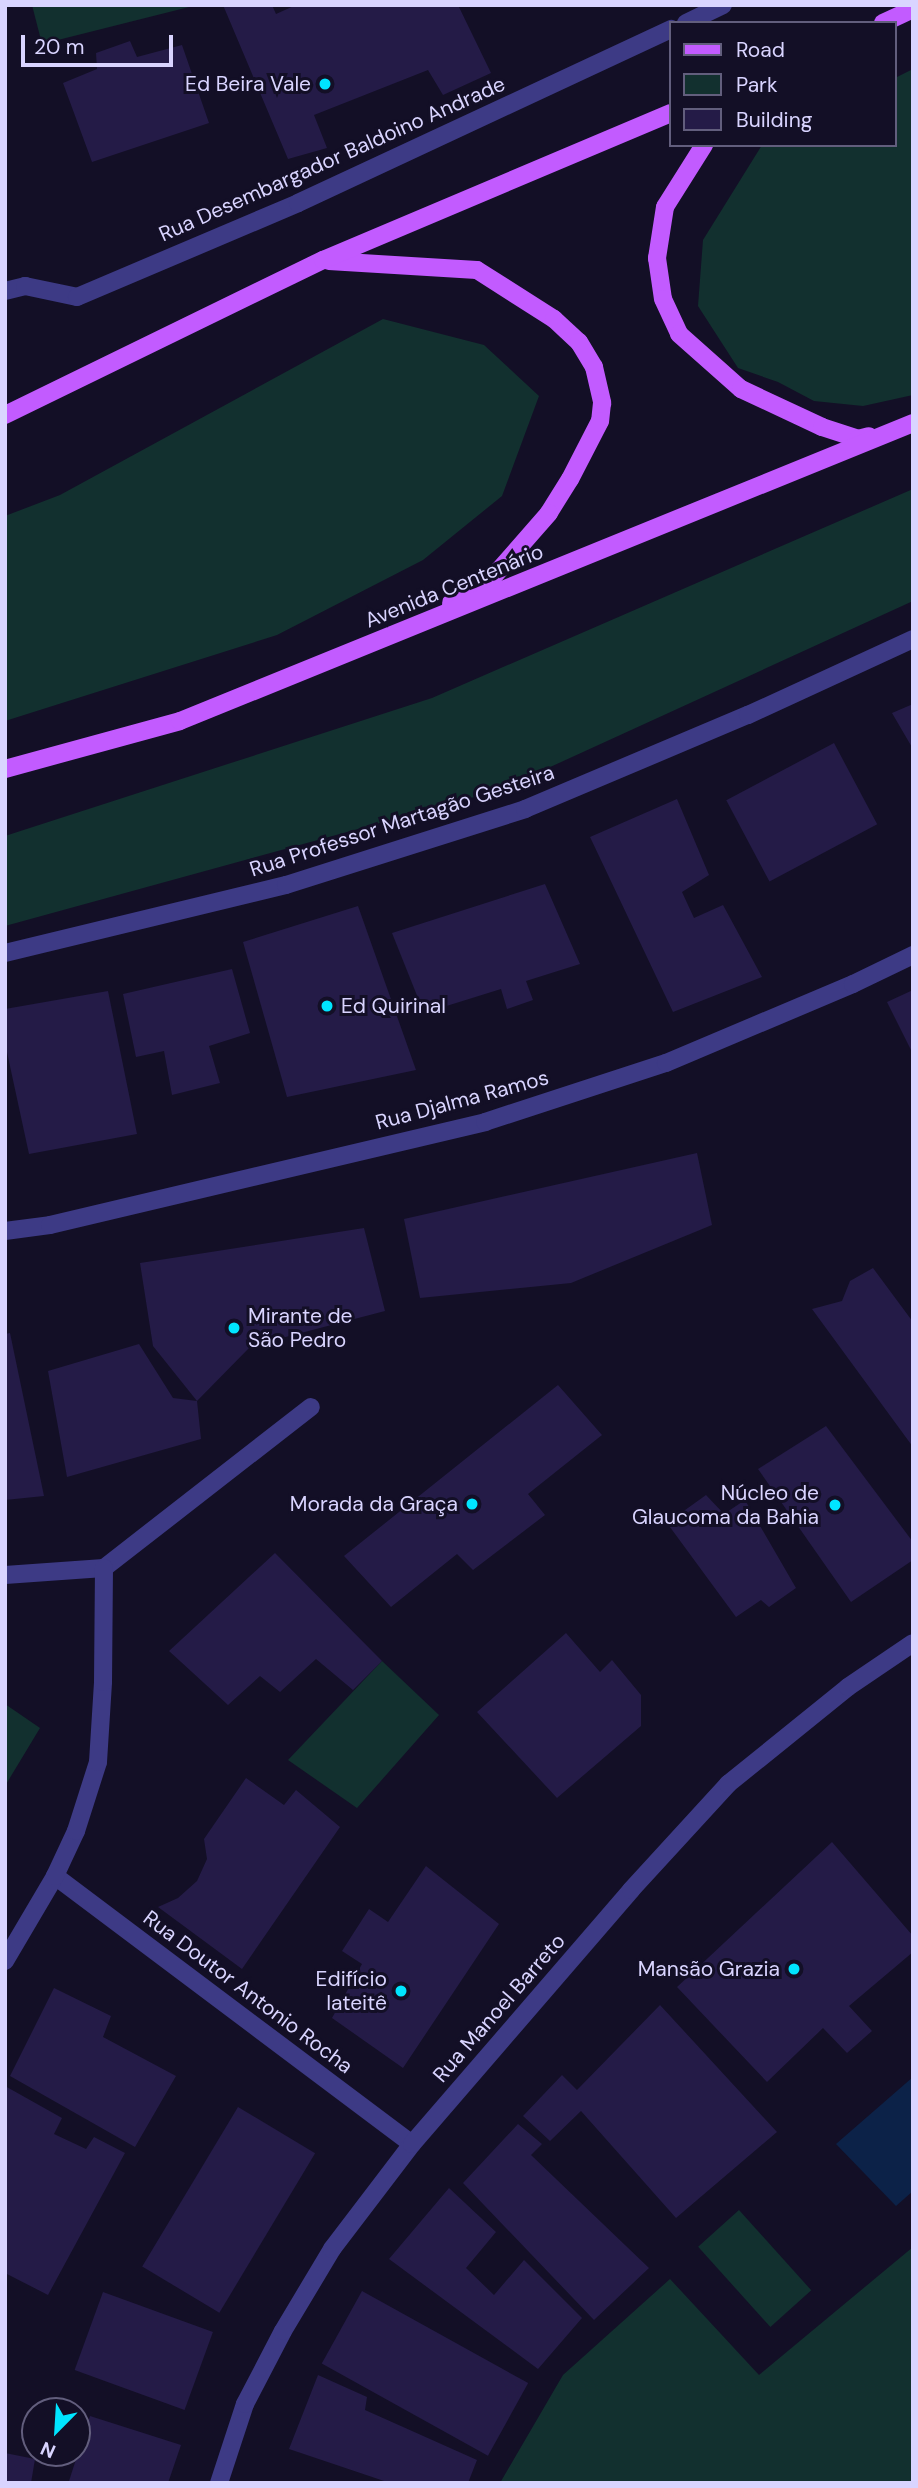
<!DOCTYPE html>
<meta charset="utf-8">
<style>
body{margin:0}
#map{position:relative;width:918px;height:2488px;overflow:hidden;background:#130f26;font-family:"DM Sans",sans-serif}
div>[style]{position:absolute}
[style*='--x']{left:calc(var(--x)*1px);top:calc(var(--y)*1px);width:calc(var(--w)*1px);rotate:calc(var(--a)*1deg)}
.green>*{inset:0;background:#12302f;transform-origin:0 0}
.water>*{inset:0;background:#0c2248}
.building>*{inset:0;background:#241b47;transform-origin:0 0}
.minor>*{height:18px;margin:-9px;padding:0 9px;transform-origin:9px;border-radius:9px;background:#3d3a85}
.tertiary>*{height:18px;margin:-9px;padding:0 9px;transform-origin:9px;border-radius:9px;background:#3d3a85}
.primary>*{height:18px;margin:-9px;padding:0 9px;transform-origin:9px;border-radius:9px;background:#c25bff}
.dots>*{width:19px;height:19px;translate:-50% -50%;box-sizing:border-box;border:4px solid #130f26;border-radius:50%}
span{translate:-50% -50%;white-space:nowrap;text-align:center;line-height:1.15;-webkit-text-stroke:6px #130f26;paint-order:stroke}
.poi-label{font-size:21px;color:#d9d4ff}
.right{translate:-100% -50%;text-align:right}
.left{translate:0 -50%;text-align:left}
.street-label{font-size:21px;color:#d9d4ff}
.frame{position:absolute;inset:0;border:7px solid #d9d4ff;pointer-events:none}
.legend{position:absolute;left:669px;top:21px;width:228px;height:126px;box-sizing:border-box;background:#130f26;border:2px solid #625e7d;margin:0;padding:9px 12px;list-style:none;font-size:21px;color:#d9d4ff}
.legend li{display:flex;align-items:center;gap:14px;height:35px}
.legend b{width:35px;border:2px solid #625e7d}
.north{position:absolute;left:21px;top:2397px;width:70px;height:70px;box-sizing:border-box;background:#130f26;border:2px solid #625e7d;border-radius:50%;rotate:204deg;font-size:19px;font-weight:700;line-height:28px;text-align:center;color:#d9d4ff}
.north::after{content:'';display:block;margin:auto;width:24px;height:32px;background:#00e5ff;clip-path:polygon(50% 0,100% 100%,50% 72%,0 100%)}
.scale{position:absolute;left:21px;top:35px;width:152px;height:32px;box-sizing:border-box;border:4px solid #d9d4ff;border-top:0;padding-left:9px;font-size:21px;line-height:24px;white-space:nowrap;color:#d9d4ff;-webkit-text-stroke:5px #130f26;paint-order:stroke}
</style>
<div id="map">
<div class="green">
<i style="clip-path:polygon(32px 5px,189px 5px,189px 7px,42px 44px)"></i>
<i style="clip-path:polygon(913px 69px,913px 395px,863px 406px,814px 401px,778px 382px,738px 368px,698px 306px,703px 240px,762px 145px,895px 145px,895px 78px)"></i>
<i style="clip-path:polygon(383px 319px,484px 345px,539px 396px,502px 496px,423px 560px,277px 635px,5px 721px,5px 516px,60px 495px)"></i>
<i style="clip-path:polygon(913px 489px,913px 601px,500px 790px,5px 926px,5px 836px,432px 698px)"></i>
<i style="clip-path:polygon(382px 1661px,439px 1715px,357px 1808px,288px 1760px)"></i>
<i style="clip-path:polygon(5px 1704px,40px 1728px,5px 1786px)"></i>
<i style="left:739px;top:2210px;width:108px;height:55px;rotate:48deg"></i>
<i style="clip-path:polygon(913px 2247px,913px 2483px,500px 2483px,563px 2375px,670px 2279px,759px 2375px)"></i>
</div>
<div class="water">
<i style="clip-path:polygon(913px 2077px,913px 2191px,896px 2206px,836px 2144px)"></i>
</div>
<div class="building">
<i style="clip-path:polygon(223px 5px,272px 5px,276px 14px,296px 5px,458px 5px,491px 73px,443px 95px,428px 70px,314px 115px,327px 148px,288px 159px)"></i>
<i style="clip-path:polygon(130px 41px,137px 57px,182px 45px,209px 123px,92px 162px,63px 83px,97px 69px,96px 53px)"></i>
<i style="clip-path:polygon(913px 704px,913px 749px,892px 713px)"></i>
<i style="left:834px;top:743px;width:92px;height:122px;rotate:62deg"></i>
<i style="clip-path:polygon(677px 799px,709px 875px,682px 892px,694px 918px,723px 905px,762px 977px,673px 1012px,590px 837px)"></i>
<i style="clip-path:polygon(545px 884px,580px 964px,526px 981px,533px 1000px,507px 1009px,501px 989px,424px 1013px,392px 933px)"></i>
<i style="clip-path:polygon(358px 906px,416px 1070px,287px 1097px,243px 942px)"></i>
<i style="clip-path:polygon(232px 969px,250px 1033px,209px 1046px,220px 1083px,172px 1095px,164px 1051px,136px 1057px,123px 994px)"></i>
<i style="clip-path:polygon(913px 990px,913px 1054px,887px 1002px)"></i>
<i style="clip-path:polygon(108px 991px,137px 1134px,29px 1154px,5px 1043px,5px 1009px)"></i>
<i style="clip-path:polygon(697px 1153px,712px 1225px,571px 1283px,420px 1298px,404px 1219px)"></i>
<i style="clip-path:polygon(364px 1228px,385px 1311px,251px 1346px,197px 1401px,201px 1439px,67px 1477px,48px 1371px,139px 1344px,173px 1398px,197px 1401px,153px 1346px,140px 1263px)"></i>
<i style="clip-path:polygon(873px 1268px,913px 1322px,913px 1447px,812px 1309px,842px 1301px,850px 1281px)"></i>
<i style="clip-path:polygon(10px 1333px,44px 1496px,5px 1500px,5px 1334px)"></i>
<i style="clip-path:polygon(558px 1385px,602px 1435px,528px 1494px,545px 1515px,473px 1570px,457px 1554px,391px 1607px,344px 1556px)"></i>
<i style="clip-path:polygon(826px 1426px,913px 1542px,913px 1560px,851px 1602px,758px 1469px)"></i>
<i style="clip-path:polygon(706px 1495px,724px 1514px,745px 1500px,796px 1588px,769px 1607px,761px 1600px,736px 1617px,667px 1523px)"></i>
<i style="clip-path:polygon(275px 1553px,382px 1661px,353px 1690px,316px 1659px,280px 1692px,260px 1676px,228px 1705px,169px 1651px)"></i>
<i style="clip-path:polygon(566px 1633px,600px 1672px,612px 1660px,641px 1695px,641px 1726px,557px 1798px,477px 1712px)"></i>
<i style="clip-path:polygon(246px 1778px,284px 1805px,296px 1790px,340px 1827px,242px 1969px,158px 1907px,178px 1898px,197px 1881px,207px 1859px,204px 1839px)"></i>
<i style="clip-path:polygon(832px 1842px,913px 1936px,913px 1952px,849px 2006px,872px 2031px,847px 2053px,823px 2028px,767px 2082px,677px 1987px)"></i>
<i style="clip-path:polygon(426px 1866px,499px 1924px,403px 2068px,332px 2018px,362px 1964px,342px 1951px,369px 1909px,388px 1922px)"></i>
<i style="clip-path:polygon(54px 1988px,111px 2016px,103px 2037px,176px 2076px,135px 2147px,10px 2076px)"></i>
<i style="clip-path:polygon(660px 2005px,777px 2132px,676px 2218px,581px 2111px,550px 2141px,523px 2116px,562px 2075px,577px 2090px)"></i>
<i style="clip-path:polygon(5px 2086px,62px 2118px,54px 2134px,86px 2149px,94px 2137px,125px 2153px,48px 2295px,5px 2273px)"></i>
<i style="left:238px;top:2107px;width:90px;height:186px;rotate:31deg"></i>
<i style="clip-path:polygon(518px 2124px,542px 2144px,531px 2155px,649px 2268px,594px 2320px,463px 2183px)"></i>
<i style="clip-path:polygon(449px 2188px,496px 2232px,466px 2268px,494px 2295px,524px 2260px,582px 2318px,538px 2369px,389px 2259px)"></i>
<i style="left:362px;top:2291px;width:190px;height:83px;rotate:29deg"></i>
<i style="left:103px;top:2292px;width:117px;height:83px;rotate:20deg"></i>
<i style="clip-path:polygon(318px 2375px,367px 2397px,365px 2410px,477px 2460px,468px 2483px,390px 2483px,289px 2449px)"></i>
<i style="clip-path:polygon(90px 2416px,181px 2445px,168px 2483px,69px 2481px)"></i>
<i style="clip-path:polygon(5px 2453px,35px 2459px,31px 2483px,5px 2483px)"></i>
</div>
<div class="minor">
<i style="--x:686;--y:23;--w:41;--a:-25.9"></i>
<i style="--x:5;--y:291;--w:21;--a:-14"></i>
<i style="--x:25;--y:286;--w:53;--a:11.9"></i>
<i style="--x:77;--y:297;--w:240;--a:-23"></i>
<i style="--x:298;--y:203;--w:412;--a:-25"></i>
<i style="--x:5;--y:953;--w:289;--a:-13.6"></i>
<i style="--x:286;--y:885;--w:251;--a:-17.6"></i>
<i style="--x:525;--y:809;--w:242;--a:-22.9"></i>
<i style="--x:748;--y:715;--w:182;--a:-24.7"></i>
<i style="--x:5;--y:1231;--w:45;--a:-7.6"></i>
<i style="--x:50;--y:1225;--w:447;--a:-13.3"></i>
<i style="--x:485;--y:1122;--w:190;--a:-18.1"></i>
<i style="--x:666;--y:1063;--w:203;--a:-22.9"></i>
<i style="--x:853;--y:984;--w:67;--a:-25.8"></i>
<i style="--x:104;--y:1568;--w:262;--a:-37.9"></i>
<i style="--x:5;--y:1575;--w:99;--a:-4"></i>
<i style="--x:55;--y:1876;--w:446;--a:36.9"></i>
<i style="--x:5;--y:1961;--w:99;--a:-59.5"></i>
<i style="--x:55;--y:1876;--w:50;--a:-65"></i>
<i style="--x:76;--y:1831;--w:72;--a:-72.3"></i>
<i style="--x:98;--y:1762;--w:80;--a:-86.4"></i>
<i style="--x:103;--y:1682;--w:114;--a:-89.5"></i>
</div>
<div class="tertiary">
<i style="--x:219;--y:2483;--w:83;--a:-71.8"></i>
<i style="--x:245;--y:2404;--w:82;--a:-62.5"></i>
<i style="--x:283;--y:2331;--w:96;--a:-59.1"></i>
<i style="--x:332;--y:2249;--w:132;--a:-52.7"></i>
<i style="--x:412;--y:2144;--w:335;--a:-49.2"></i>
<i style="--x:631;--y:1890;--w:144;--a:-47.5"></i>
<i style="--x:728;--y:1784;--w:154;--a:-38.9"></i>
<i style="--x:848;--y:1687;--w:78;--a:-34.1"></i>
</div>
<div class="primary">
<i style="--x:883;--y:23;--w:33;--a:-25"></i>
<i style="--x:704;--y:145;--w:73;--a:122.2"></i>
<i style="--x:665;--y:207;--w:52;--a:98.9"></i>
<i style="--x:657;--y:258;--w:41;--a:81.7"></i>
<i style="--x:663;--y:299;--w:38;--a:65"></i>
<i style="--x:679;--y:334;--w:83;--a:41.6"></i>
<i style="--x:741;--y:389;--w:89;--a:25.1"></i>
<i style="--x:822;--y:427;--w:38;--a:18"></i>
<i style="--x:858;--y:439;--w:11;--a:-15"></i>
<i style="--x:329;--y:261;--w:148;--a:3.5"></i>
<i style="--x:477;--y:270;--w:91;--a:32.5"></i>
<i style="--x:554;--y:319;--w:34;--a:43"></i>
<i style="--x:579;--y:342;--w:29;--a:59"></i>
<i style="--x:594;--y:367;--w:37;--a:77"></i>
<i style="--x:602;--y:403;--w:18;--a:96"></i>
<i style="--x:600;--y:421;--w:65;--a:117.3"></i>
<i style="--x:570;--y:479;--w:40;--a:122"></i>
<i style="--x:549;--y:513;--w:86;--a:131.2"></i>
<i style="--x:492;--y:578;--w:48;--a:148.6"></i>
<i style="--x:5;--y:415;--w:354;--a:-26"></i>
<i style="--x:323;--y:260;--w:378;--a:-22.9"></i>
<i style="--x:5;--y:769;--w:181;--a:-15.3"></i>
<i style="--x:180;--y:721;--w:791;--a:-22.12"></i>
</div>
<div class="dots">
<i style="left:325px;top:84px;background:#00e5ff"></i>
<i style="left:327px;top:1006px;background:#00e5ff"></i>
<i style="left:234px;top:1328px;background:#00e5ff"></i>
<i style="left:472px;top:1504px;background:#00e5ff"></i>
<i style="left:835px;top:1505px;background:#00e5ff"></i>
<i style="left:794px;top:1969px;background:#00e5ff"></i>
<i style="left:401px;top:1991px;background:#00e5ff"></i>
</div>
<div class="poi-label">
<span class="right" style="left:311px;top:84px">Ed Beira Vale</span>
<span class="left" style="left:341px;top:1006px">Ed Quirinal</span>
<span class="left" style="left:248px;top:1328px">Mirante de<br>São Pedro</span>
<span class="right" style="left:819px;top:1505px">Núcleo de<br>Glaucoma da Bahia</span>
<span class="right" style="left:458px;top:1504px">Morada da Graça</span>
<span class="right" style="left:780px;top:1969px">Mansão Grazia</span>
<span class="right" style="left:387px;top:1991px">Edifício<br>Iateitê</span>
</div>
<div class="street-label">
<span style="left:332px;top:159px;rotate:-24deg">Rua Desembargador Baldoino Andrade</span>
<span style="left:454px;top:586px;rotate:-22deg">Avenida Centenário</span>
<span style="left:402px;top:821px;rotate:-18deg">Rua Professor Martagão Gesteira</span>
<span style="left:462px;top:1100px;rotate:-15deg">Rua Djalma Ramos</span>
<span style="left:248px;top:1992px;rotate:37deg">Rua Doutor Antonio Rocha</span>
<span style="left:499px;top:2008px;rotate:-49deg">Rua Manoel Barreto</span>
</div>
<div class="frame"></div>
<ul class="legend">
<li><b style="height:9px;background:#c25bff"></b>Road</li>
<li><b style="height:19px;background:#12302f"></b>Park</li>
<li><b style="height:19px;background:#241b47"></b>Building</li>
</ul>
<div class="north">N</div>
<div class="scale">20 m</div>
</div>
